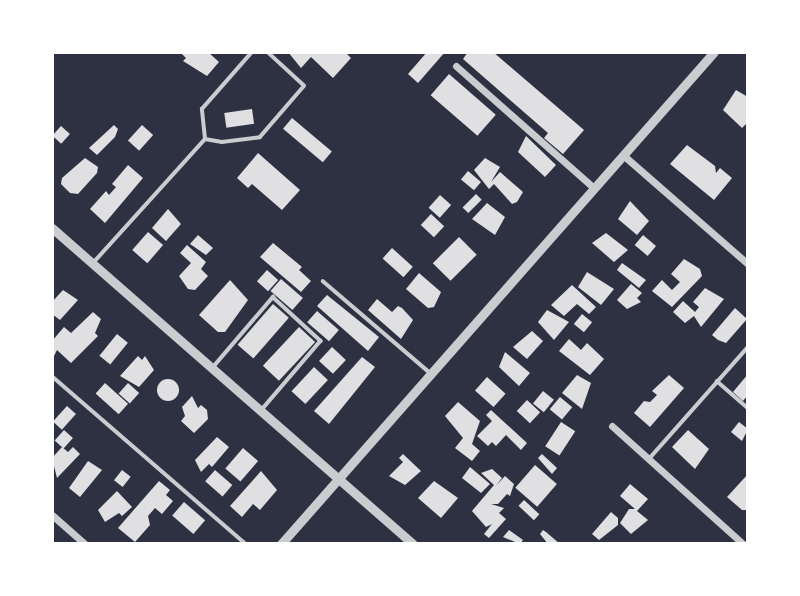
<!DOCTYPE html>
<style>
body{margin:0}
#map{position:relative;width:800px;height:596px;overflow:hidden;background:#2d3142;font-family:Karla,sans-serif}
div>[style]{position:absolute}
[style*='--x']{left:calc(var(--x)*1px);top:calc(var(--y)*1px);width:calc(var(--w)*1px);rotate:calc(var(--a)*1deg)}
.building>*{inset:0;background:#e0e0e3;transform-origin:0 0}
.round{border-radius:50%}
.service>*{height:3.5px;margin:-1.75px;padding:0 1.75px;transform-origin:1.75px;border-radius:1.75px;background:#caccd0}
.minor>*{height:7px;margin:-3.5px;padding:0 3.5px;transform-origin:3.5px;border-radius:3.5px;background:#caccd0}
.tertiary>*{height:9px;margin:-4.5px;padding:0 4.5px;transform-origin:4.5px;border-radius:4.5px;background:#caccd0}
span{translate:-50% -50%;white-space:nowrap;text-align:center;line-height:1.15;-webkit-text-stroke:5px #fff;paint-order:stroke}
.frame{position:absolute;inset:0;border:54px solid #fff;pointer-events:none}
</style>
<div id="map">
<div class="building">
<i style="clip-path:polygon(180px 52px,208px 52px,219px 62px,207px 76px,183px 61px,186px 58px)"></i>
<i style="clip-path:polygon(288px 52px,345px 52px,351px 58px,333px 78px,311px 57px,301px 68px)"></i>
<i style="clip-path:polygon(427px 52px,445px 52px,418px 83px,408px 74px)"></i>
<i style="clip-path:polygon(468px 52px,493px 52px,584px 130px,563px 154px,544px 138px,548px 133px,463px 59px)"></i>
<i style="left:449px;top:74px;width:62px;height:28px;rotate:41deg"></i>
<i style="clip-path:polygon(736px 90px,748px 97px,748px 122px,742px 128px,723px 110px)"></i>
<i style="left:252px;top:109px;width:15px;height:28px;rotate:82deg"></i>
<i style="left:292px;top:118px;width:52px;height:14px;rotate:40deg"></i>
<i style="clip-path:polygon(114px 125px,118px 129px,115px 137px,97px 155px,89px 148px)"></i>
<i style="left:142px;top:125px;width:15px;height:21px;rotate:42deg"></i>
<i style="left:61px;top:126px;width:12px;height:13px;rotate:42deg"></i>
<i style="clip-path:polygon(526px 136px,556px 165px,545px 177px,518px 152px)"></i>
<i style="clip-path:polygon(687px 145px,715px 166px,716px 173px,720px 168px,732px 178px,714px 200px,670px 164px)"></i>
<i style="clip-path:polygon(258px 153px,300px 190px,282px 210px,252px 184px,248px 188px,237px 178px)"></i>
<i style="clip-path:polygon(85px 158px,98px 167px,97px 173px,78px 194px,70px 193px,61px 184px,62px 178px)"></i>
<i style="clip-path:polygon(485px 158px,500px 167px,491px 182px,500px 172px,523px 192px,517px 202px,512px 204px,494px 184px,489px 189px,474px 170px)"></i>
<i style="clip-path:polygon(128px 165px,143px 178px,105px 223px,90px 209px,106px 191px,109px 195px,116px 187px,112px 184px)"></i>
<i style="left:468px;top:171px;width:17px;height:11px;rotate:40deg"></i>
<i style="left:476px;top:194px;width:8px;height:19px;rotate:45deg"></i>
<i style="left:440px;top:195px;width:15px;height:17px;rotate:42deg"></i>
<i style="clip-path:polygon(630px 201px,649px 221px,637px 235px,618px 219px)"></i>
<i style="clip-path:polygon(487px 203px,505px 217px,495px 235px,472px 219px)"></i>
<i style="clip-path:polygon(168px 209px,181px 224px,166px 241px,152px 228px)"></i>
<i style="left:431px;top:214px;width:18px;height:15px;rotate:43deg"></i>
<i style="left:148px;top:232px;width:20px;height:24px;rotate:41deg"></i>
<i style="clip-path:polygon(606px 233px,628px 250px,614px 262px,592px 243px)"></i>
<i style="clip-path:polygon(198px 235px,213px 248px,206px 255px,190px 244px)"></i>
<i style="left:643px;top:235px;width:17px;height:13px;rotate:40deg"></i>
<i style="left:459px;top:237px;width:25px;height:37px;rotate:45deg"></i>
<i style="clip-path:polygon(273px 243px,302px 267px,299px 270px,311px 281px,301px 292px,260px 257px)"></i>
<i style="clip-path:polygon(187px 245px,206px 262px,201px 269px,208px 276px,195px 290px,188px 289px,179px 276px,191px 263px,180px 253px)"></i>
<i style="left:392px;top:248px;width:28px;height:14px;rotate:42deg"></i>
<i style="clip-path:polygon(684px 259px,700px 269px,702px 276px,672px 307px,652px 291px,662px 280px,672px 290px,680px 282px,671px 274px)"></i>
<i style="clip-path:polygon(622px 263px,646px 280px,639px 288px,617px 270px)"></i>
<i style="left:267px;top:270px;width:15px;height:15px;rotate:42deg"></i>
<i style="clip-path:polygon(587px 272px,614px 289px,601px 305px,578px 287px)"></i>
<i style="clip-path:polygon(419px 273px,441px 292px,434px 307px,428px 308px,406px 289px)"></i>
<i style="left:281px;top:279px;width:29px;height:16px;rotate:41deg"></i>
<i style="clip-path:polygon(230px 280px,248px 300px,225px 332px,218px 332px,199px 315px)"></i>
<i style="clip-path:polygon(631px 284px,642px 293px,637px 298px,641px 302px,627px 309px,617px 300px)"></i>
<i style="clip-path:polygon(572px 285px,596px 307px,589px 314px,577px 304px,564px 316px,551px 305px)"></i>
<i style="clip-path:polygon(705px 288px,724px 299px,701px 327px,694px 316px,685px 323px,673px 312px,683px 301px,695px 312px,699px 307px,693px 302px)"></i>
<i style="clip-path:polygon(63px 290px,78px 300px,60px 320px,52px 314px,52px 302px)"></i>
<i style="clip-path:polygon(327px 295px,379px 337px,368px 351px,317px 306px)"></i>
<i style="clip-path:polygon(377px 299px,392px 312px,398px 306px,402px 308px,413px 320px,401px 339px,368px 310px)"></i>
<i style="left:273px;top:304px;width:21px;height:54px;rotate:41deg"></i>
<i style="clip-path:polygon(735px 308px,747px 319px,726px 343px,718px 340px,712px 335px)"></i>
<i style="clip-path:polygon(547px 310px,569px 322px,554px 340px,538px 322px)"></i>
<i style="left:317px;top:311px;width:29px;height:15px;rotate:41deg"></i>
<i style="clip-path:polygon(93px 312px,101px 319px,95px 333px,98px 336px,71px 363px,57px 350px,52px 360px,52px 341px,64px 327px,71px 333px)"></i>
<i style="left:582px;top:314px;width:13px;height:13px;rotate:39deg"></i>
<i style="left:299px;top:327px;width:22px;height:53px;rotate:43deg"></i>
<i style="clip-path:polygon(532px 331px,543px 341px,527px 359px,513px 347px)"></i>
<i style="left:117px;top:334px;width:14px;height:28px;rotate:39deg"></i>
<i style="clip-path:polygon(569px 339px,581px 350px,587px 343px,604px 359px,590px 375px,559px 351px)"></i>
<i style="left:332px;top:347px;width:19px;height:19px;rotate:43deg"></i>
<i style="clip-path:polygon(505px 352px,530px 373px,519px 386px,499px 367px)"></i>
<i style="clip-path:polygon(138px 356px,142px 360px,145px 356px,154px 370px,139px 387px,120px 376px)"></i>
<i style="clip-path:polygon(362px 357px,375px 367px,329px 424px,314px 411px)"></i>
<i style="left:314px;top:367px;width:19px;height:33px;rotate:43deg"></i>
<i style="clip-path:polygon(748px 374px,748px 395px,743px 401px,733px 392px)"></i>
<i style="clip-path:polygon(577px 375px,591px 383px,582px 409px,562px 393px)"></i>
<i style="clip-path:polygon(669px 375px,684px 388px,650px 427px,634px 413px,644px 401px,650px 402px,657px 395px,652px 391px)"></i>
<i style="left:487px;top:377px;width:25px;height:18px;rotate:42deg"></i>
<i class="round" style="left:157px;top:379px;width:22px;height:22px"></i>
<i style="left:105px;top:383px;width:31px;height:14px;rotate:42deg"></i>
<i style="left:128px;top:383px;width:15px;height:14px;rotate:42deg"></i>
<i style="left:543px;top:391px;width:14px;height:16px;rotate:39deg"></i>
<i style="clip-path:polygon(192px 396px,198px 408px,201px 405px,207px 410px,208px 419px,194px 433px,181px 421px,185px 416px,182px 407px)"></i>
<i style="left:560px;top:397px;width:16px;height:16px;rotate:40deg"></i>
<i style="left:527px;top:400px;width:18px;height:15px;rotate:43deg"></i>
<i style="clip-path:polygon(458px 402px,480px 421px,472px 444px,480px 451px,472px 461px,455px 448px,463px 438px,445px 416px)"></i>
<i style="left:67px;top:406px;width:12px;height:21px;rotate:42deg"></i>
<i style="clip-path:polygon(491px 410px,527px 443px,521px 450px,506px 435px,496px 446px,492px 442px,488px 446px,477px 436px,492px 421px,486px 415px)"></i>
<i style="left:561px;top:422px;width:17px;height:29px;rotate:33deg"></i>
<i style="clip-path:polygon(739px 422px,748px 429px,742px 441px,731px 432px)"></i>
<i style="left:64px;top:430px;width:12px;height:14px;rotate:42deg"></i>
<i style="clip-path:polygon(688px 430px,709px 449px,695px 469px,672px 447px)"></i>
<i style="clip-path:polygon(217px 437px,229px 447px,212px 467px,209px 464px,201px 472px,195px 460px)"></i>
<i style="clip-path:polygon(62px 447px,68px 452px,73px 447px,80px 454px,57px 478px,52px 458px)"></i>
<i style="left:243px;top:448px;width:20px;height:27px;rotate:41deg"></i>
<i style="clip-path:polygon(403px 454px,421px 471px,405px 485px,389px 476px,403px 462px,399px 458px)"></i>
<i style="clip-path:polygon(542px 454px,557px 468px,552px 474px,538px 458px)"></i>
<i style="clip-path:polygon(88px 461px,102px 470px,80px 497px,69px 488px)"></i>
<i style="left:535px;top:465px;width:29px;height:30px;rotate:41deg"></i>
<i style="clip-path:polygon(470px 467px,490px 484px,481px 493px,462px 478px)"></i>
<i style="clip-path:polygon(492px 469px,502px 478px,496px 486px,505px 476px,514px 484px,510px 496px,507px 494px,498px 504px,491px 504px,504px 508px,499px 513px,506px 519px,489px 538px,484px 534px,492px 524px,486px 527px,472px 511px,494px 485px,481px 473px)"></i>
<i style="left:122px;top:470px;width:11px;height:13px;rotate:38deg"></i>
<i style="left:215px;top:470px;width:23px;height:15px;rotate:41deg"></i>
<i style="clip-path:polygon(261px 471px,277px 490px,260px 510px,253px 504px,242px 517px,230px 506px)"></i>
<i style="clip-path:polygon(748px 474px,748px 510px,742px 510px,727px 497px)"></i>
<i style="clip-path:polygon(159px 481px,170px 490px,166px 495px,173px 501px,162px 514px,155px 508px,148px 516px,150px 525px,135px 542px,118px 528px)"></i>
<i style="clip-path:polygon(434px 481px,458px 498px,441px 518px,418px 498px)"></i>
<i style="clip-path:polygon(630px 484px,648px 499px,637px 511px,648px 520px,631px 534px,620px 523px,629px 509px,635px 509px,620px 496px)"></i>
<i style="clip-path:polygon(117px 491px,132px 507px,122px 516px,119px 513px,105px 522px,98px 510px)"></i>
<i style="left:524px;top:500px;width:21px;height:8px;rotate:43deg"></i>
<i style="left:184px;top:502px;width:28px;height:18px;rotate:41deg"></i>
<i style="clip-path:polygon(611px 512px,618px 518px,618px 525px,599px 540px,592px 534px)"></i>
<i style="clip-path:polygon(509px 530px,523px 540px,520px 544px,503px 537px)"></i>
<i style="clip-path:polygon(543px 530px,546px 532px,560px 544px,548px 544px,540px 534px)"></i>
</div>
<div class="service">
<i style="--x:205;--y:139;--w:17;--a:10"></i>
<i style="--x:222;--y:142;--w:38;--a:-7"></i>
<i style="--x:260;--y:137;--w:67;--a:-49.2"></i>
<i style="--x:304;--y:86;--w:50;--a:-137.4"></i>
<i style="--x:94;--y:262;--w:166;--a:-47.9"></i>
<i style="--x:205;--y:139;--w:30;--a:-96"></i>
<i style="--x:202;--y:109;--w:76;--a:-48.7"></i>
<i style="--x:323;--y:281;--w:140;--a:40.6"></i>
<i style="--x:214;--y:366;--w:91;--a:-49.5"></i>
<i style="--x:273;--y:297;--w:65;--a:42.5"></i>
<i style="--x:321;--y:341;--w:91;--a:130.5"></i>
<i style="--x:52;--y:376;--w:257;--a:40.9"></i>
<i style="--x:717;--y:381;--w:41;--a:41.1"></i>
<i style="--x:649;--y:459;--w:149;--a:-48.5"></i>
</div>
<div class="minor">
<i style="--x:456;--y:66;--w:184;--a:41.5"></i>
<i style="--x:623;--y:155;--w:166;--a:41.1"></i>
<i style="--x:612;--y:426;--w:176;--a:42"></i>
<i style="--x:52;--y:515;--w:44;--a:41.3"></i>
</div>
<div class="tertiary">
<i style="--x:52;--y:228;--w:480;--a:41.2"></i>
<i style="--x:281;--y:544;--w:655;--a:-48.65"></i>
</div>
<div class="frame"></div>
</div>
